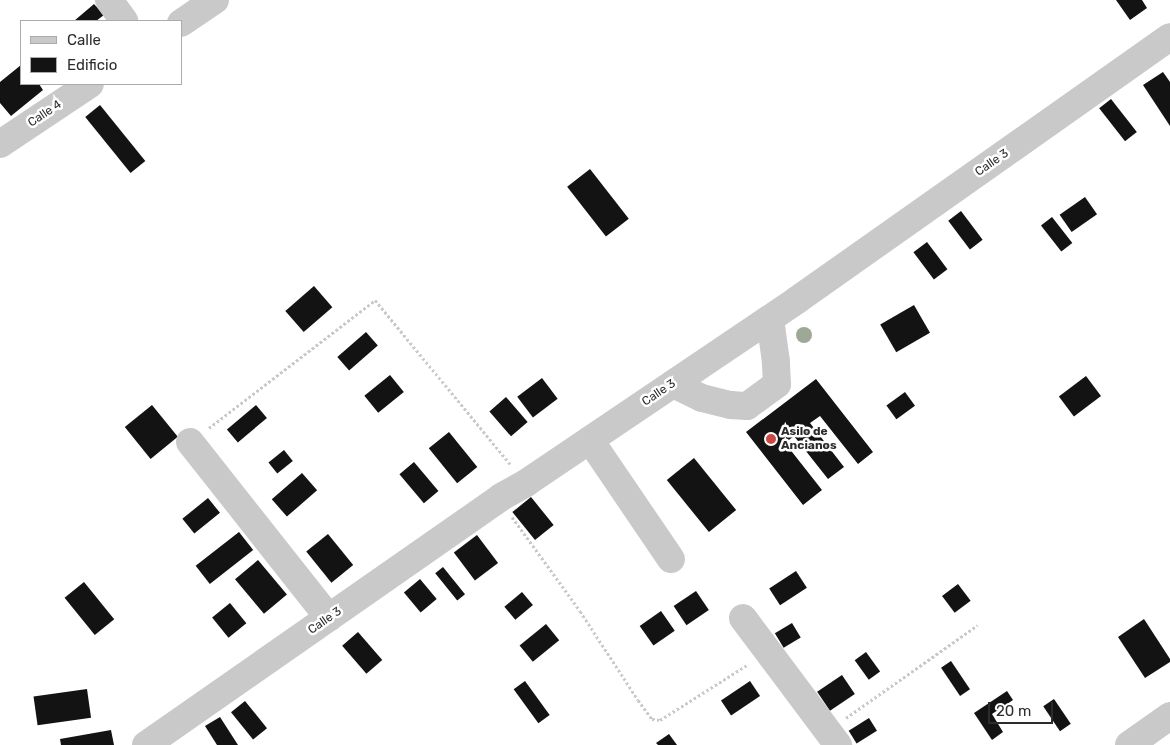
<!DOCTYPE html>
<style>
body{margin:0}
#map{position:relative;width:1170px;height:745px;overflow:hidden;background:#fff;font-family:Rubik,sans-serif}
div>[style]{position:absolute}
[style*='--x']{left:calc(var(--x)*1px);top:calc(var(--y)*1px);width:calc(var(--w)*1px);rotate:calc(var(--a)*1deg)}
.building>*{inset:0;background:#131313;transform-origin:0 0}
.path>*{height:3px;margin-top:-1.5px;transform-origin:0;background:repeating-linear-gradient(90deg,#c9c9c9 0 2.5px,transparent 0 5px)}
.minor>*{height:28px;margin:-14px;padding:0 14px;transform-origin:14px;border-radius:14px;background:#c9c9c9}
.trees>*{width:16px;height:16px;margin:-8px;border-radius:50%;background:#9da896}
.dots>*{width:14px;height:14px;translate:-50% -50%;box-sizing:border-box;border:2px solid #fff;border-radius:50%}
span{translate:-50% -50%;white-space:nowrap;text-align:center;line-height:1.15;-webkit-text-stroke:5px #fff;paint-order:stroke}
.street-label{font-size:12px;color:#2c2c2c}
.poi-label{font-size:12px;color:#2c2c2c;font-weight:700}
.left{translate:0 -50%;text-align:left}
.legend{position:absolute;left:20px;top:20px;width:162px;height:65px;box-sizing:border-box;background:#fff;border:1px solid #ababab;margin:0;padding:6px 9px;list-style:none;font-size:15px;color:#2c2c2c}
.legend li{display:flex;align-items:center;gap:10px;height:25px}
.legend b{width:25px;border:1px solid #ababab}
.scale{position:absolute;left:988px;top:702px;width:65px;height:22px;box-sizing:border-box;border:2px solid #2c2c2c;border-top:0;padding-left:6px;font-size:15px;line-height:18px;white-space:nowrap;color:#2c2c2c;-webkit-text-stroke:4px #fff;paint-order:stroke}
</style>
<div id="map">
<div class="building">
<i style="clip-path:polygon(1116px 0,1142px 0,1147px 8px,1130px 20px)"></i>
<i style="clip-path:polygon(94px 4px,104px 15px,96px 21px,74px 21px)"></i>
<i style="clip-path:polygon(21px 65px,21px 84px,39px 84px,43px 90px,11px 116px,0 103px,0 82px)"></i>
<i style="clip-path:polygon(1163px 72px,1170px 82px,1170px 126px,1143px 85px)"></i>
<i style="left:1111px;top:99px;width:42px;height:15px;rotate:52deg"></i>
<i style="left:100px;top:105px;width:72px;height:19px;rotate:51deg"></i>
<i style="left:590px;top:169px;width:63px;height:29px;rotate:52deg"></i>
<i style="left:1085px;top:197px;width:21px;height:31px;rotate:55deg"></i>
<i style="left:961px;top:211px;width:36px;height:16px;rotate:53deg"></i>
<i style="left:1052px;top:217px;width:33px;height:14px;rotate:52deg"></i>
<i style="left:927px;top:242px;width:34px;height:17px;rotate:53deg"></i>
<i style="left:314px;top:286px;width:28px;height:38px;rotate:49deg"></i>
<i style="left:914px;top:305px;width:32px;height:39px;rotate:60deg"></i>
<i style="left:366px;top:332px;width:18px;height:38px;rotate:49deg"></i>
<i style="left:390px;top:375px;width:22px;height:33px;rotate:51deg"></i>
<i style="left:1086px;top:376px;width:25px;height:34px;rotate:53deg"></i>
<i style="left:542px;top:378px;width:26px;height:31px;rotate:53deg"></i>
<i style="clip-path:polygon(816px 379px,873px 452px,858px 464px,820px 416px,810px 423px,844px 467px,828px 479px,794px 436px,785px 443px,822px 490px,803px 505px,746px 432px)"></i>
<i style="left:905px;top:392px;width:17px;height:23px;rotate:54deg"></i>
<i style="left:506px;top:397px;width:33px;height:22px;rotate:49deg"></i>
<i style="left:152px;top:405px;width:41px;height:35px;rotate:51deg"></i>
<i style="left:256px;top:405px;width:17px;height:38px;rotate:50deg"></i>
<i style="left:449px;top:432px;width:45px;height:26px;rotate:51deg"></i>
<i style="left:284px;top:450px;width:14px;height:20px;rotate:51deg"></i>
<i style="left:694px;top:458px;width:67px;height:35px;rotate:51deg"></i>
<i style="left:414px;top:462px;width:38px;height:19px;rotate:50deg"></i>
<i style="left:302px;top:473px;width:23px;height:40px;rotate:49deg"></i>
<i style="left:531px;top:497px;width:36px;height:24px;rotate:51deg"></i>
<i style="left:208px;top:498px;width:19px;height:33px;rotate:51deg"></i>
<i style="left:239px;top:532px;width:23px;height:55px;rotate:52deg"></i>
<i style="left:328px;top:534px;width:40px;height:28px;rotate:51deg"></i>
<i style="left:477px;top:535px;width:35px;height:29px;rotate:53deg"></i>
<i style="left:258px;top:560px;width:45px;height:30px;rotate:50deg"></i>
<i style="left:443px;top:567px;width:35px;height:10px;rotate:51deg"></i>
<i style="left:796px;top:571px;width:20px;height:32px;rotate:57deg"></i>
<i style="left:420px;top:579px;width:26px;height:21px;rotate:50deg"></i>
<i style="left:84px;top:582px;width:48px;height:25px;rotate:51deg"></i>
<i style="left:958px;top:584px;width:21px;height:20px;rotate:53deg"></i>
<i style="left:696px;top:591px;width:23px;height:27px;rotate:56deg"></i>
<i style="left:522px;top:592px;width:17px;height:23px;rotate:50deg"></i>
<i style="left:230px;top:603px;width:26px;height:23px;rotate:51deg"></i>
<i style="left:661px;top:611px;width:24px;height:26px;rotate:55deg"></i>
<i style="clip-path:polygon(1144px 619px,1170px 659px,1170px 662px,1145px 678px,1118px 637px)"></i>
<i style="left:792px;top:623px;width:17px;height:20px;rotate:59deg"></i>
<i style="left:546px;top:624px;width:21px;height:34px;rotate:51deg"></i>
<i style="left:358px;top:632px;width:37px;height:21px;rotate:49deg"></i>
<i style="left:866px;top:652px;width:24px;height:14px;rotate:54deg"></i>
<i style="left:951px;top:661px;width:34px;height:12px;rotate:56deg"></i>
<i style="left:842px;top:675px;width:23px;height:30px;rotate:56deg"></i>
<i style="left:525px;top:681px;width:42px;height:14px;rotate:54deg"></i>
<i style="left:750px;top:681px;width:18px;height:35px;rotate:56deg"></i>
<i style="left:87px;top:689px;width:29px;height:54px;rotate:82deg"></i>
<i style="clip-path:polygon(1007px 691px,1013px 700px,992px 714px,1003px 732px,992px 740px,974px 713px)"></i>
<i style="left:1054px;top:699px;width:30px;height:13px;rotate:56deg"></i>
<i style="left:245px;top:701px;width:35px;height:18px;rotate:51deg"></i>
<i style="clip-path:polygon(220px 717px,238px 745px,217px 745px,205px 726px)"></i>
<i style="left:869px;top:718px;width:15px;height:24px;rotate:58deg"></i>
<i style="clip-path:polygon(111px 730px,114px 745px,61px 745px,60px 739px)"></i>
<i style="clip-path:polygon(669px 734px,677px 745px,658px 745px,656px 743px)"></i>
</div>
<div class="path">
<i style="--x:209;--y:428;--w:210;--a:-37.6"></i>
<i style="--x:375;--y:300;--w:214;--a:50.5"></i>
<i style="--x:512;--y:517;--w:116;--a:54.1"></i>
<i style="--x:580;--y:611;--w:106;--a:56.9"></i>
<i style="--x:638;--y:700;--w:24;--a:54"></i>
<i style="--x:652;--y:719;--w:8;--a:7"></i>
<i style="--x:660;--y:720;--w:103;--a:-32.3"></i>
<i style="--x:846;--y:718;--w:161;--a:-35.2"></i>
</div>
<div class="minor">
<i style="--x:109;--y:0;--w:26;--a:54"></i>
<i style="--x:181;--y:23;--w:41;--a:-34.1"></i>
<i style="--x:0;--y:144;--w:108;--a:-33.7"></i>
<i style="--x:673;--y:384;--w:32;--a:26"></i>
<i style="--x:702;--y:398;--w:30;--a:14"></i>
<i style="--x:731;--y:405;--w:16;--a:4"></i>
<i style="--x:747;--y:406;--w:37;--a:-36"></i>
<i style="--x:777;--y:384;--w:22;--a:-93"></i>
<i style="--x:776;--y:362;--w:43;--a:-97.9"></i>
<i style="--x:590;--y:440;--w:144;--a:55.8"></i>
<i style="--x:190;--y:442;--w:224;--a:51.7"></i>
<i style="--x:743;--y:618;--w:159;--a:53.2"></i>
<i style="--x:146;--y:745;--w:433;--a:-34.9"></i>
<i style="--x:501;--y:497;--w:29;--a:-29"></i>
<i style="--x:526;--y:483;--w:327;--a:-34"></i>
<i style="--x:797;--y:300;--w:456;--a:-35.2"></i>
<i style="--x:1129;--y:745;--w:50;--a:-35.3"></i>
</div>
<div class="trees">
<i style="left:804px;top:335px"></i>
</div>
<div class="dots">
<i style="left:771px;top:439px;background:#cd4744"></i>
</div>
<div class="street-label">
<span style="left:45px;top:114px;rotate:-34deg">Calle 4</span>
<span style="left:992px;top:163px;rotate:-35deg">Calle 3</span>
<span style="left:659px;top:393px;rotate:-34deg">Calle 3</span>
<span style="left:325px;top:621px;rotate:-35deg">Calle 3</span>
</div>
<div class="poi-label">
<span class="left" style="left:781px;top:439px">Asilo de<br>Ancianos</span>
</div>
<ul class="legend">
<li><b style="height:6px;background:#c9c9c9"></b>Calle</li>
<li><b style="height:14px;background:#131313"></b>Edificio</li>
</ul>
<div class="scale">20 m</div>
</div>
